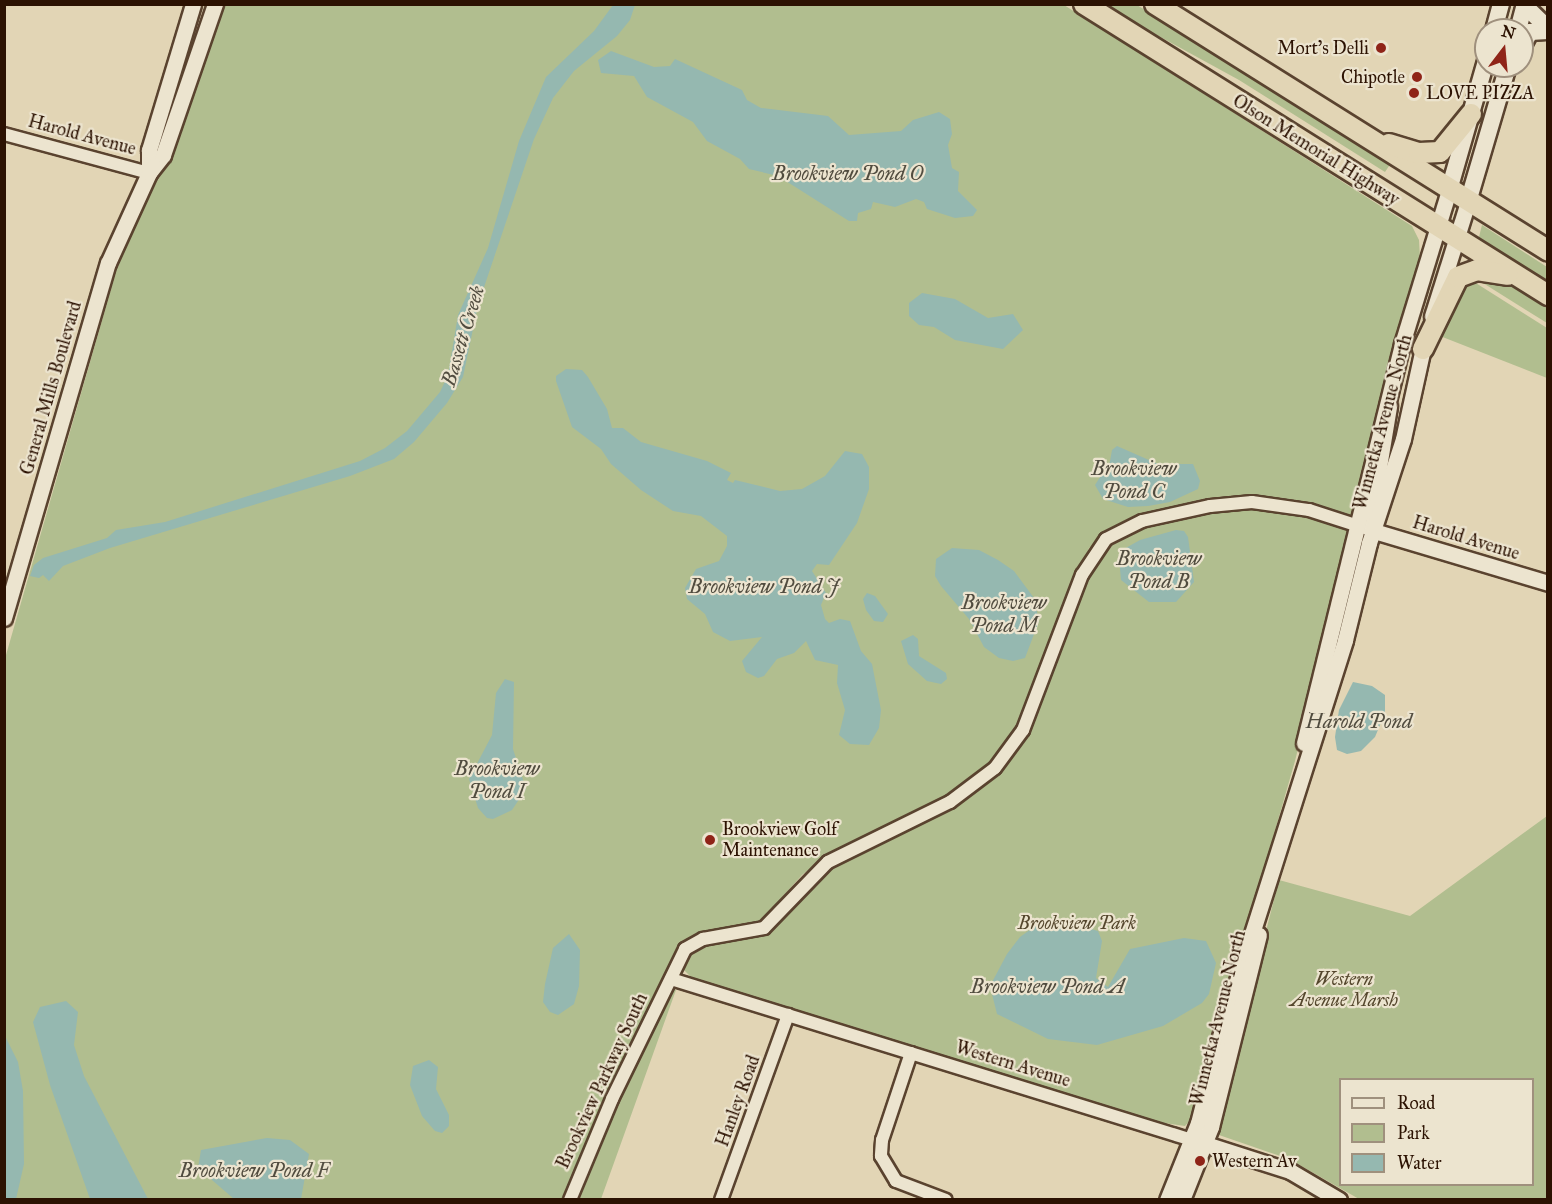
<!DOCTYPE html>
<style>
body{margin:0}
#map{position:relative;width:1552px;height:1204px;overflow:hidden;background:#e2d5b5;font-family:"IM FELL Great Primer",serif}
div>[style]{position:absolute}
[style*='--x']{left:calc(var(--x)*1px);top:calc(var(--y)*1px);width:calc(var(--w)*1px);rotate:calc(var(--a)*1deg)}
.green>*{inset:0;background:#b1be8f}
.water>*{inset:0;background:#95b8b0}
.roads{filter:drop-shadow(2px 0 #5a432f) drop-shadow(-2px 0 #5a432f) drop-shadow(0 2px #5a432f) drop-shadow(0 -2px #5a432f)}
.minor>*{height:12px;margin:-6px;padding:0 6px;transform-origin:6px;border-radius:6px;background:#ece4cf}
.tertiary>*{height:15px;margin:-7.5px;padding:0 7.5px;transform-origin:7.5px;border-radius:7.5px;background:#ece4cf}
.secondary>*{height:16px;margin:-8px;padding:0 8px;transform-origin:8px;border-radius:8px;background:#ece4cf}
.trunk>*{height:20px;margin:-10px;padding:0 10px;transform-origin:10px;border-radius:10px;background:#e2d5b5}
.dots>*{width:16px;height:16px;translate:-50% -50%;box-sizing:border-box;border:3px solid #ece4cf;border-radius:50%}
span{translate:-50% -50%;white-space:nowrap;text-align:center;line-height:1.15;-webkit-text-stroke:4.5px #ece4cf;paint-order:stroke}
.poi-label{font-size:18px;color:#2c1202}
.right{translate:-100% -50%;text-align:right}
.left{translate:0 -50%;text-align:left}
.street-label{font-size:18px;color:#2c1202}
.park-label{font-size:18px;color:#54462c;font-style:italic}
.water-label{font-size:20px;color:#514c3f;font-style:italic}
.frame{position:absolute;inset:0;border:6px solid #2c1202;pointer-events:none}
.legend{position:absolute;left:1339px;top:1078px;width:195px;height:108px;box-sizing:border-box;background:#ece4cf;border:2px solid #9f907d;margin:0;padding:8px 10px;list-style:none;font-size:18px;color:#2c1202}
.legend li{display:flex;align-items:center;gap:12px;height:30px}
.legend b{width:30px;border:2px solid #9f907d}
.north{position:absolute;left:1474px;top:18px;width:60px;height:60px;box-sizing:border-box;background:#ece4cf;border:2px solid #9f907d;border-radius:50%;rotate:16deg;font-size:16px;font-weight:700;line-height:24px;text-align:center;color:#2c1202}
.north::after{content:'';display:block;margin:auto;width:21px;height:27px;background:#8f2418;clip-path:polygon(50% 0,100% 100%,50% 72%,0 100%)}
</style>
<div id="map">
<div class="green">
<i style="clip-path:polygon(221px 5px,1064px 5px,1412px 226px,1419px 240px,1420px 258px,1295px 761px,1193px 1117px,1185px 1126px,1164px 1123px,692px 978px,683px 969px,689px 953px,706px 943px,753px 937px,768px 931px,828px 869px,949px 809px,987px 784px,1029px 731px,1093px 563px,1108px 544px,1135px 529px,1203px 514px,1203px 501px,1125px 520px,1089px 548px,1022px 718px,1010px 739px,978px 775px,950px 794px,826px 856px,802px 875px,759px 923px,701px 932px,680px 946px,661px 985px,676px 990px,601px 1199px,5px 1199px,4px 662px,117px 268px,179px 127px)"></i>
<i style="clip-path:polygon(1102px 5px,1137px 5px,1391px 163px,1385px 172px,1239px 80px)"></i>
<i style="clip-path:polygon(1482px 225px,1547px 267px,1547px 284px,1479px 237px)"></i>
<i style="clip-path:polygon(1475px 278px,1499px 278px,1522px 292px,1547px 308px,1547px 323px)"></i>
<i style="clip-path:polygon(1471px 280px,1547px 328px,1547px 378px,1440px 336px,1454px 291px)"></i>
<i style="clip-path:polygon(evenodd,1547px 816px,1547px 1199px,1359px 1199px,1289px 1159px,1219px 1135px,1216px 1127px,1279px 880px,1410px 916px,1547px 816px,1340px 1080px,1532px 1080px,1532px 1184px,1340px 1184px,1340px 1080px)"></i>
</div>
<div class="water">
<i style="clip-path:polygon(613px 5px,635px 5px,630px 20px,617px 36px,574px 71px,553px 98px,534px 139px,478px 305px,463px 377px,447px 403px,414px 442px,394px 459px,350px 476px,110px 548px,63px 566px,49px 581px,43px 575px,39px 578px,30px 576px,34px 565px,43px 558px,107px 538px,116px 530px,165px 522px,360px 461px,385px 448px,407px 431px,440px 392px,448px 375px,458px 315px,488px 248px,519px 141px,546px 77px,594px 31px)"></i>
<i style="clip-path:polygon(611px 51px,654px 67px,670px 66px,675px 59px,742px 90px,747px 100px,761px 108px,828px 116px,849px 135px,901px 131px,913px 120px,939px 112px,950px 119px,952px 134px,948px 145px,952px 168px,959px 172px,958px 191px,977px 210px,973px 216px,955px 218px,927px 209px,924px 202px,916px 199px,895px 207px,873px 202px,871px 209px,858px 213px,857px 221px,849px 221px,778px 176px,749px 169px,740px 159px,707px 141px,693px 122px,647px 97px,634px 76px,601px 73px,598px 60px)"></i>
<i style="clip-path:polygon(922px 293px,955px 299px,988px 318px,1013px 314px,1023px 330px,1003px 349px,955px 340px,934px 327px,919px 325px,909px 316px,909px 303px)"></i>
<i style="clip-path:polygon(566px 369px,582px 370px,588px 377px,607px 409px,612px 428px,623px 428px,641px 442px,707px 461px,731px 473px,727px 480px,733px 483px,735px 480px,780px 491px,802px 489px,825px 476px,845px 451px,862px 454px,869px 467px,869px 489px,857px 523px,829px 565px,817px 564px,812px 571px,826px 593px,821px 605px,825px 619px,829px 623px,840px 619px,850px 621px,861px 651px,872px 664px,881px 710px,879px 728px,869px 745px,850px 744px,839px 735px,845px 710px,837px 683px,838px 665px,815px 660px,806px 641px,794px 653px,777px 659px,764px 676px,758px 678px,746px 672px,742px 661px,762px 637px,730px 641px,713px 632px,705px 614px,687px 599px,685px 588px,696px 569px,719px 561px,727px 546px,727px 536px,701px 516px,673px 511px,641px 490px,611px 464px,601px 449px,572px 427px,556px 381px,556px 376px)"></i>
<i style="clip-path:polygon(1117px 446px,1158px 464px,1193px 464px,1200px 481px,1198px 489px,1170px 502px,1148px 506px,1128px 507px,1103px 499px,1095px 485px,1102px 474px,1108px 472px,1112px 450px)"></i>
<i style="clip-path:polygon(1176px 530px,1184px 531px,1188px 537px,1194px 582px,1176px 602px,1149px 602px,1121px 580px,1119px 558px,1124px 549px,1140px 540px)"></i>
<i style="clip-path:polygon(952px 548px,979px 550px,998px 560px,1014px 571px,1034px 598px,1039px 621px,1025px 658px,1013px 661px,999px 658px,984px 647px,969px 619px,941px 586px,935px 576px,936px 559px)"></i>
<i style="clip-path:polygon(867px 593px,875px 596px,888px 614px,883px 622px,874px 621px,866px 610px,863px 599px)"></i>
<i style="clip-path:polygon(913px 635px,918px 639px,919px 656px,946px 673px,947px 679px,941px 684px,927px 681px,908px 664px,901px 641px)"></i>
<i style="clip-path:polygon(505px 679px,514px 682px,513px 749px,526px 789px,512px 810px,493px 819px,487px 818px,478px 808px,469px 779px,492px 735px,496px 693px)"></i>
<i style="clip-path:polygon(1353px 682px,1372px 686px,1385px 695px,1385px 713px,1375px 737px,1361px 751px,1347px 754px,1337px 750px,1335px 737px,1339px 710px)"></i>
<i style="clip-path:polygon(1063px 921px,1098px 931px,1102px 941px,1096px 978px,1108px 987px,1130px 949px,1184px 938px,1206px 941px,1216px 963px,1209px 994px,1202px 1003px,1163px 1026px,1097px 1045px,1048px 1039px,997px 1014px,990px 986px,1007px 954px,1020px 937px,1038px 924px)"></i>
<i style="clip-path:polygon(569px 934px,580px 950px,579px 986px,574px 1004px,558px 1015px,550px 1012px,543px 1002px,545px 984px,553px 948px)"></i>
<i style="clip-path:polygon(66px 1001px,78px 1012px,74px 1045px,84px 1076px,148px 1199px,90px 1199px,50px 1085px,33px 1022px,40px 1007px)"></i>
<i style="clip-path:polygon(4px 1034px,18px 1062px,23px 1091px,24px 1164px,16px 1199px,5px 1199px)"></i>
<i style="clip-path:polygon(429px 1060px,438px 1067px,436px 1089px,449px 1115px,449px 1126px,442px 1133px,435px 1131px,422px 1116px,410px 1085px,413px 1066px)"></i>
<i style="clip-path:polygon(267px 1138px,290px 1140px,309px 1154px,301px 1199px,234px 1199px,198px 1168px,201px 1150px)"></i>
</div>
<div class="roads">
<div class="minor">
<i style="--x:4;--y:134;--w:150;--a:15.1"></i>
<i style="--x:1371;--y:528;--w:123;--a:-80.6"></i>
<i style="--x:671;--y:979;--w:545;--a:17.17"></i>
<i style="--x:911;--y:1053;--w:92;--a:108.4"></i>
<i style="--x:882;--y:1140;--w:16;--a:94"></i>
<i style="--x:881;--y:1156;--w:29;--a:59"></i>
<i style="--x:896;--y:1181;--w:53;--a:20.8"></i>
<i style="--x:570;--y:1200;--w:109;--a:-67.4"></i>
<i style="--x:612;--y:1099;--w:167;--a:-64"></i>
<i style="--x:685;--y:949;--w:21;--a:-29"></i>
<i style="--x:703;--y:939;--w:62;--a:-10.2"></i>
<i style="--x:764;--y:928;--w:92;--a:-45.9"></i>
<i style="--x:828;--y:862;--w:136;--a:-26.2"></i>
<i style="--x:950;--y:802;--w:56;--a:-37.1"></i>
<i style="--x:995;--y:768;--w:47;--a:-53.6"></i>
<i style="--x:1023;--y:730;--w:166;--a:-69.2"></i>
<i style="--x:1082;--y:575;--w:43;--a:-56.3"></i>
<i style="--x:1106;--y:539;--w:40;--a:-26.6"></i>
<i style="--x:1142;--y:521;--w:70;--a:-12.4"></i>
<i style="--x:1210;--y:506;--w:42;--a:-5.4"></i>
<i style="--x:1252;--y:502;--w:58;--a:8"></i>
<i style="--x:1309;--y:510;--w:68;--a:17.9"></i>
<i style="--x:721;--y:1200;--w:197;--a:-70.1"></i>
</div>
<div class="tertiary">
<i style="--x:149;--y:173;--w:23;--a:-90"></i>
<i style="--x:149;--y:150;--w:152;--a:-73.2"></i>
<i style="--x:1432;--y:316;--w:120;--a:-72.5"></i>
<i style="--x:1374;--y:531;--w:182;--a:16.6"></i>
<i style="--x:4;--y:618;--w:370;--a:-73.7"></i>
<i style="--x:108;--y:263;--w:99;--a:-65.5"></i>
<i style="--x:149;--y:173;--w:23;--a:-52"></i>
<i style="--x:163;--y:155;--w:160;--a:-71"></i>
<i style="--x:1304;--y:743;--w:411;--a:-76.2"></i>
<i style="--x:1402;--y:344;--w:161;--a:-73"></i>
<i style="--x:1196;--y:1141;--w:99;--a:17.7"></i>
<i style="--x:1290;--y:1171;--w:57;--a:30.6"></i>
<i style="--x:1167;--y:1200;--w:83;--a:-68.1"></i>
<i style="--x:1198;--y:1123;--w:101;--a:-75.7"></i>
<i style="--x:1223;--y:1025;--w:404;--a:-72.4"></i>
<i style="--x:1345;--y:640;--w:100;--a:-76.1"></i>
<i style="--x:1369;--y:543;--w:109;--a:-71.9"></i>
<i style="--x:1403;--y:439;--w:102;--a:-77.6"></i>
<i style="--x:1182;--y:1200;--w:79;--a:-68.3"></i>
<i style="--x:1211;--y:1127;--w:198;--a:-76"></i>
</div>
<div class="secondary">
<i style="--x:1524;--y:5;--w:33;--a:44"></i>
<i style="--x:1494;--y:30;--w:27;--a:-75"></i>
<i style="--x:1518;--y:30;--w:27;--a:-75"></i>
<i style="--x:1522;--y:47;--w:17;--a:-62"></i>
<i style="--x:1530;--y:32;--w:18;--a:-3"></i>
<i style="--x:1449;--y:190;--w:134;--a:-74"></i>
<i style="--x:1468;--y:202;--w:142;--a:-73.6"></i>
</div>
<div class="trunk">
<i style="--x:1084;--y:4;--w:548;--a:32.09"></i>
<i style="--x:1155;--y:4;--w:464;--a:32.1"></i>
<i style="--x:1389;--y:144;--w:31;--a:17"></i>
<i style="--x:1419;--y:153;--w:21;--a:-3"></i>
<i style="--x:1440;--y:152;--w:49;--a:-50.8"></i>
<i style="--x:1423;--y:349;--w:80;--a:-64.1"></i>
<i style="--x:1458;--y:277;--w:20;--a:-20"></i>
<i style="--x:1477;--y:270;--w:31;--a:9"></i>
</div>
</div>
<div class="dots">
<i style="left:1381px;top:48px;background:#8f2418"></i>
<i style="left:1417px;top:77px;background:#8f2418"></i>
<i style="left:1414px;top:93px;background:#8f2418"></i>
<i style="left:710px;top:840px;background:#8f2418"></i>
<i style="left:1200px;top:1161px;background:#8f2418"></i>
</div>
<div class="poi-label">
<span class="right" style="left:1369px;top:48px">Mort's Delli</span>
<span class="right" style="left:1405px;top:77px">Chipotle</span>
<span class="left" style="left:1426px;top:93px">LOVE PIZZA</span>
<span class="left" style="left:722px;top:840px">Brookview Golf<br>Maintenance</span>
<span class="left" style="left:1212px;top:1161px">Western Av</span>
</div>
<div class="street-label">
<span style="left:82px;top:135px;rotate:15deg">Harold Avenue</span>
<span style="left:1316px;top:150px;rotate:32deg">Olson Memorial Highway</span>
<span style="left:51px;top:388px;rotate:-74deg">General Mills Boulevard</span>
<span style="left:1383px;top:422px;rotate:-75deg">Winnetka Avenue North</span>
<span style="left:1466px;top:538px;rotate:17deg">Harold Avenue</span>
<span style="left:1218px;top:1018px;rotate:-76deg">Winnetka Avenue North</span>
<span style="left:1013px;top:1064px;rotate:17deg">Western Avenue</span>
<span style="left:602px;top:1081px;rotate:-65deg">Brookview Parkway South</span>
<span style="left:738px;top:1101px;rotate:-70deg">Hanley Road</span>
</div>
<div class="park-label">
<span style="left:1077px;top:923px">Brookview Park</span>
<span style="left:1344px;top:990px">Western<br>Avenue Marsh</span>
</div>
<div class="water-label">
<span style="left:848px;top:173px">Brookview Pond O</span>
<span style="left:463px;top:336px;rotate:-73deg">Bassett Creek</span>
<span style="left:1134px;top:480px">Brookview<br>Pond C</span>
<span style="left:1159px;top:570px">Brookview<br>Pond B</span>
<span style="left:764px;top:586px">Brookview Pond J</span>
<span style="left:1004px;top:614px">Brookview<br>Pond M</span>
<span style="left:1359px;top:721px">Harold Pond</span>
<span style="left:497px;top:780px">Brookview<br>Pond I</span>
<span style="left:1048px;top:986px">Brookview Pond A</span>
<span style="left:254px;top:1170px">Brookview Pond F</span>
</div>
<div class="frame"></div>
<ul class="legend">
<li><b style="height:8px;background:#ece4cf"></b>Road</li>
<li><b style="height:16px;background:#b1be8f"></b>Park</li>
<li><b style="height:16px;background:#95b8b0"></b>Water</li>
</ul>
<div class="north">N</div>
</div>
